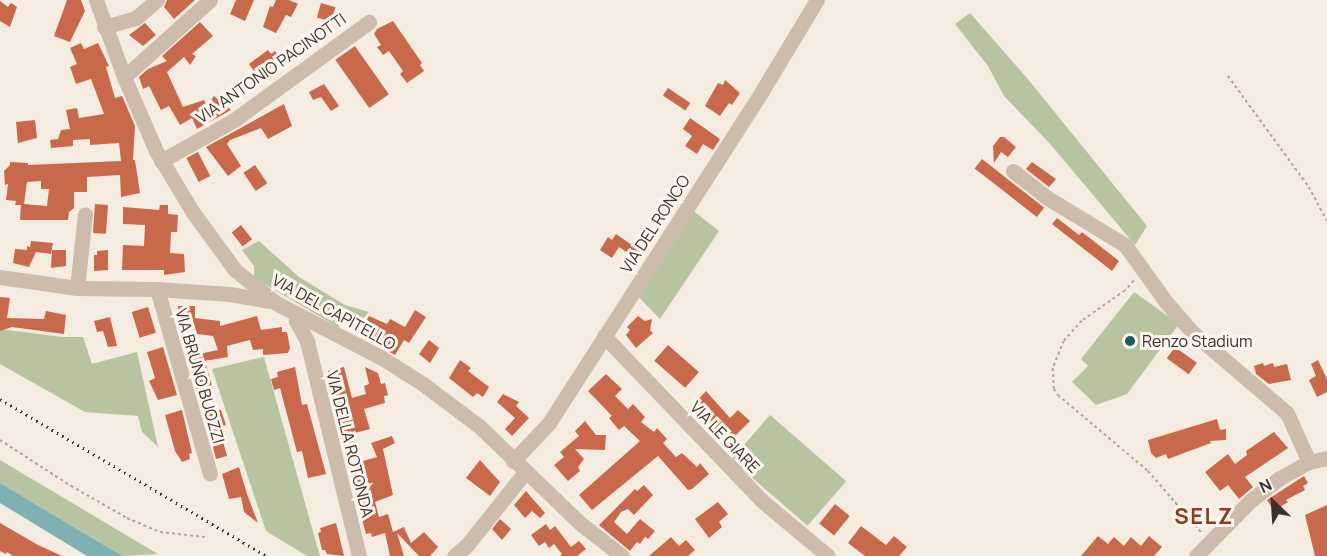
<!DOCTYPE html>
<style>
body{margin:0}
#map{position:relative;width:1327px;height:556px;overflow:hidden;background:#f4ebe1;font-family:Manrope,sans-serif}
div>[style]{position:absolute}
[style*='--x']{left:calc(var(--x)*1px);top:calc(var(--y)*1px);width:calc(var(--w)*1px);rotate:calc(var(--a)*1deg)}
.green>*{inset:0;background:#b8c4a0;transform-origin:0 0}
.water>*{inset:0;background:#7fb0b2}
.building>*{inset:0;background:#c8694b;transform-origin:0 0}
.path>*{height:1.5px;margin-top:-0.75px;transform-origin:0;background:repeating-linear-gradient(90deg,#b9a596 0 3px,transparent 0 6px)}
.minor>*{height:15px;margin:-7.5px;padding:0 7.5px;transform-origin:7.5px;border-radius:7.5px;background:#cdbbac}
.rail>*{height:3px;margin-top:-1.5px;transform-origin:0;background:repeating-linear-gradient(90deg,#3b302b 0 1.5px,transparent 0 6px)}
.dots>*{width:16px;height:16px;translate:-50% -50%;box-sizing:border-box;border:3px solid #fbf5ee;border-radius:50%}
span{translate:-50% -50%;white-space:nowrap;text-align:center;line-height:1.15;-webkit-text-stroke:6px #fbf5ee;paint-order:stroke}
.street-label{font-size:16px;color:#3b302b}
.poi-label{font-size:16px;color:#3b302b}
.left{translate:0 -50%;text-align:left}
.district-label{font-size:22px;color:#8c3b22;font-weight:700;letter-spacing:1.5px}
.north{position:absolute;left:1243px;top:472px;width:60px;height:60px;-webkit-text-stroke:4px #fbf5ee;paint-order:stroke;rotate:335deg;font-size:16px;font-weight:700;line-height:24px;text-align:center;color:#3b302b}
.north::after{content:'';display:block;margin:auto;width:21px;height:27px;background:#3b302b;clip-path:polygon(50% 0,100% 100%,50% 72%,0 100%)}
</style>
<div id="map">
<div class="green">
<i style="clip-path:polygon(970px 13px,1027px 78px,1147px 226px,1135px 245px,1052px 146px,1004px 96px,988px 66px,955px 24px)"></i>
<i style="clip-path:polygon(692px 210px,719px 231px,660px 319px,638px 296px)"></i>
<i style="clip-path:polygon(259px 241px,299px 277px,345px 305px,369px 312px,359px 323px,349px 320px,338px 327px,254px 278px,254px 266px,242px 250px)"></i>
<i style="clip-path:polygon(1134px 292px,1179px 324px,1127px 394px,1096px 405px,1072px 382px,1088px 366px,1081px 359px)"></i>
<i style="clip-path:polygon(0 329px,62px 337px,83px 337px,92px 364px,137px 352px,158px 447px,142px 432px,138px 416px,85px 412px,0 364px)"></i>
<i style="clip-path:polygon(264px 357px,312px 528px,320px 556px,307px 556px,266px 531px,212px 369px)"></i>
<i style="left:770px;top:415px;width:101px;height:59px;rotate:41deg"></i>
<i style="clip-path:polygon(0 460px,158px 554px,123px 556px,0 483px)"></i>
</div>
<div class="water">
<i style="clip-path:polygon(0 483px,99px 542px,123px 556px,87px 556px,0 503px)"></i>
</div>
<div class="building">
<i style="clip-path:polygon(67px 0,81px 0,85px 11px,70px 42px,54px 36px)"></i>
<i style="clip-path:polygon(167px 0,195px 0,174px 19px,164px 7px)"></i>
<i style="clip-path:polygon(236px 0,254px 0,245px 21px,230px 14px)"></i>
<i style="clip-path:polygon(276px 0,289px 0,298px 4px,291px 17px,286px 15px,276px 33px,263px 27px,270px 6px,273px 7px)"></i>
<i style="clip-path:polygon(0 1px,8px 7px,11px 3px,17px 7px,10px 27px,0 21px)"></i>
<i style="left:321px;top:3px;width:15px;height:15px;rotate:16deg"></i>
<i style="clip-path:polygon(393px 21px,422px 63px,420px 65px,424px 71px,407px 83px,400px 74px,403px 71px,389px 51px,383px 55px,377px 47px,381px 45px,374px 34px,377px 29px)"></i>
<i style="clip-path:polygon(200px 22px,213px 36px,192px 54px,196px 56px,190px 65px,184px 57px,167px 72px,183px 107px,204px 100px,207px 106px,214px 96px,231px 110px,197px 129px,192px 118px,180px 125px,169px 106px,161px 110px,149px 86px,143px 89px,139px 77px,148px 69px,167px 61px,162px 56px)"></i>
<i style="clip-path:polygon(145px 23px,156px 35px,143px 46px,129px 35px)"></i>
<i style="clip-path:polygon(evenodd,81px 43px,84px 49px,98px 43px,109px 66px,106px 67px,115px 98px,122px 96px,135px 126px,133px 160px,135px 160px,140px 193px,121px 197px,120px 175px,87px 177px,87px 192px,74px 192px,74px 208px,69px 212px,68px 220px,20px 220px,21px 205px,15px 205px,16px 201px,6px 200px,8px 184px,5px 185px,4px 171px,10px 165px,10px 162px,28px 163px,28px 165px,121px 161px,119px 143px,90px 145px,90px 139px,73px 140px,73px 146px,51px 148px,50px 140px,58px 139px,61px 130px,70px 129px,66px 110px,77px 108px,79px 118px,104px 114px,91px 79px,76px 84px,70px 67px,77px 64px,70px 48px,81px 43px,41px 181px,41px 189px,49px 189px,47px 206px,24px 204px,27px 182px,41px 181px)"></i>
<i style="left:355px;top:46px;width:59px;height:24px;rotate:55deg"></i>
<i style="clip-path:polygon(268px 50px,271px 54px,275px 51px,280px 58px,259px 78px,249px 64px)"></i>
<i style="clip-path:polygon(725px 80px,740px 93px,732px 105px,729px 103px,720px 116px,705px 106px,718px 83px,723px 85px)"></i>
<i style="clip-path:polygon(324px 84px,339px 106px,331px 111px,321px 97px,313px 100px,309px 92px)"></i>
<i style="left:668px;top:88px;width:27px;height:9px;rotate:34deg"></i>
<i style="clip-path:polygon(284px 104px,292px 126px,268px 139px,261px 128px,230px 140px,227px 144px,241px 166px,228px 176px,206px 147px)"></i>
<i style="clip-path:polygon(690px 118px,720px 139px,713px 150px,703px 144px,697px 154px,685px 146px,692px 136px,683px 129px)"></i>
<i style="clip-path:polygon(35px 120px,37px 138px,18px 143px,16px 122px)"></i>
<i style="clip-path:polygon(1000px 137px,1004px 137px,1016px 147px,1008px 157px,1001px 152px,994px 163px,993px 146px)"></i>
<i style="left:198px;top:152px;width:27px;height:13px;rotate:63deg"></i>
<i style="left:982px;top:159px;width:79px;height:12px;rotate:38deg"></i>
<i style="clip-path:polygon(1032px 162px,1056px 179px,1049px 187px,1026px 169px)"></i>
<i style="left:255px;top:165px;width:22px;height:14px;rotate:56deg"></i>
<i style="left:95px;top:204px;width:13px;height:29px;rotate:4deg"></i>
<i style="clip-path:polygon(160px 205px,168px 205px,168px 214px,178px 215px,177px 232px,171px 232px,170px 253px,184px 254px,185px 272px,164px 275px,164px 270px,122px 270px,123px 245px,144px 246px,145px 225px,123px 224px,123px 207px,159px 210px)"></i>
<i style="clip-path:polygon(1057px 218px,1079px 235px,1082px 232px,1119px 261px,1112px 271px,1052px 224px)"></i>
<i style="left:241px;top:225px;width:18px;height:12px;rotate:52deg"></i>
<i style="clip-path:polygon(616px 234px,642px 252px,637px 259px,619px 247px,612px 258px,600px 250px,608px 237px,612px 240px)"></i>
<i style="clip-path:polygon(31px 241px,53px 243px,51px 254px,36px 252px,29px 267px,13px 263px,15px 249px,27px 250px,27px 246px,30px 247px)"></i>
<i style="clip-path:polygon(52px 250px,66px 250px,66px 266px,51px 268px)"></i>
<i style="clip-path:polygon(108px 250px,108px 270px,94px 271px,94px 255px,97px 255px,97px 251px)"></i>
<i style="clip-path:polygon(0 297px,10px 298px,7px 318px,44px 319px,46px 311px,66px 315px,64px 334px,12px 327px,0 331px)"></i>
<i style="clip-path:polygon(178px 306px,195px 306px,195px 318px,220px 321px,220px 326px,257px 316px,261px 330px,282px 327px,282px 332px,287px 332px,290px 348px,288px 353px,263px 355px,263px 349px,253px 350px,250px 340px,227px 346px,228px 357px,205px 361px,213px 389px,198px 394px,183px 345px,196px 341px,199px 354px,218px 350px,213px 336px,197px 334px,194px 324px,178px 324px)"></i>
<i style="left:148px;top:307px;width:27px;height:17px;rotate:73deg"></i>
<i style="clip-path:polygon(415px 310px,426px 317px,409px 343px,404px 340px,395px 355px,359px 335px,369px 316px,387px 324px,390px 319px,405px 327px)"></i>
<i style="clip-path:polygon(638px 316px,645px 321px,652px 319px,650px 330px,653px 333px,636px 348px,626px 335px,630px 330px,627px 327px)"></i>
<i style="clip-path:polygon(110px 317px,117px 346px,108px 347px,103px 331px,97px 332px,94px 321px)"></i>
<i style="clip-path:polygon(429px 340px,439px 348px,430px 363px,419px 354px)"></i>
<i style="left:668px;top:345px;width:41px;height:21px;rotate:41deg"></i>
<i style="clip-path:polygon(163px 347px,177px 395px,158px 400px,149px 381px,155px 378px,147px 352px)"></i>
<i style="left:1175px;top:347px;width:27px;height:14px;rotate:36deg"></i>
<i style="clip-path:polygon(460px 360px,471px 368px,468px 371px,489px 387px,483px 397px,477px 393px,473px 397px,449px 378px)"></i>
<i style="clip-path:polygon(1318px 360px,1327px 379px,1327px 392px,1317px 397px,1309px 380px,1316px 376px,1311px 364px)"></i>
<i style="clip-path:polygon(1263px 363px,1264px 366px,1273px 363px,1274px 367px,1287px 364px,1291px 380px,1269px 384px,1256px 374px,1254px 366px)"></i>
<i style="clip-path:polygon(295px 367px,302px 405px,307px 404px,326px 474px,308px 478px,302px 451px,297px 452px,280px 388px,274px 390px,271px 379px,278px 377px,277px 372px)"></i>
<i style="clip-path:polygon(344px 367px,352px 398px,366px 394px,364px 386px,369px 384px,365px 367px,378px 373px,381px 384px,385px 383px,388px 395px,384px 396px,385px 403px,364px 409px,370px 429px,351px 434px,353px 442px,344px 444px,327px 378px,330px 377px,328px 371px)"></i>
<i style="clip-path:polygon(606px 374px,622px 389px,615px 396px,628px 409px,633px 404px,645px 417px,641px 422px,654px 432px,657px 428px,667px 439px,663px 443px,676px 457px,682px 453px,697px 467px,700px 463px,709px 474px,692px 489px,688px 490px,658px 456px,592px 510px,579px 495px,640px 441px,624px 426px,619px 430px,609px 418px,612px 416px,588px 391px)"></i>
<i style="clip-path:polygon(706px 391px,730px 418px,738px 410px,750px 421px,729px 442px,698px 414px,700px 412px,693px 405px)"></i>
<i style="clip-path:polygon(503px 394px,519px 402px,516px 406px,529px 418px,512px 436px,505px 429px,515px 418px,497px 402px)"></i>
<i style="clip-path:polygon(182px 410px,192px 453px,189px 454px,190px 459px,182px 462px,175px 451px,165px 415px)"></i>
<i style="clip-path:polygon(214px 410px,221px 410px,226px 425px,219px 427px,227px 456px,216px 459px,204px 413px)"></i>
<i style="clip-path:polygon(1217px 419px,1220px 430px,1226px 429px,1226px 440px,1210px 441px,1211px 443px,1168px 459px,1166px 454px,1156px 458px,1151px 453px,1148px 440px)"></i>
<i style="clip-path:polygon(585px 421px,596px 435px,606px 435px,605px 450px,575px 449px,584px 459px,578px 467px,580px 471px,568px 481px,554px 465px,564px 457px,560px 452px,579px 436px,575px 431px)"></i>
<i style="clip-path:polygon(1274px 432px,1288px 448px,1245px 477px,1253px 487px,1239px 499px,1228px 485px,1220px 491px,1205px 472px,1228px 454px,1235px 464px,1247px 455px,1246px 451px)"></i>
<i style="clip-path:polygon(392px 436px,395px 443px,383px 449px,393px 495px,375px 502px,379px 517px,388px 514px,393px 532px,404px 527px,411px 543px,424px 532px,438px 547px,430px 556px,419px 556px,397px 533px,404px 556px,390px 556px,385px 533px,372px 537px,371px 533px,366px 534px,361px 516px,369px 513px,367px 503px,359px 505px,349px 465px,377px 457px,371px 443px)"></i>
<i style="clip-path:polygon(480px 460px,500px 482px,490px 496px,466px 478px)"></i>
<i style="clip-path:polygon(239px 467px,247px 494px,258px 523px,244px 512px,241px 497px,229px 499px,222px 474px)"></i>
<i style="clip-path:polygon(1304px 476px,1308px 483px,1303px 486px,1305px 490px,1286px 500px,1288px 502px,1274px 511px,1267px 500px)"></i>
<i style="clip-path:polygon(644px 485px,653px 495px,634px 515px,628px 509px,621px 512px,614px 522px,627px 534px,640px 519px,655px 531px,648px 539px,645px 537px,640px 544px,637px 542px,630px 551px,599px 525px,635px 489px,637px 491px)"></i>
<i style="clip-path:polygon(526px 491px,545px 513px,540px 518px,532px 511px,525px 518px,514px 505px)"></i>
<i style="clip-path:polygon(718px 502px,728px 514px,719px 522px,722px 527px,709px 538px,695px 519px)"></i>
<i style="left:835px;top:504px;width:19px;height:25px;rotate:39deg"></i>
<i style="clip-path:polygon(1327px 505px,1327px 556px,1315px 556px,1305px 515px)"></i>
<i style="clip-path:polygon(500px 519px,511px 529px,502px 540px,492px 529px)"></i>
<i style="clip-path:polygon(0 523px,38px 545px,62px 556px,13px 556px,7px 552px,6px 554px,0 551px)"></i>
<i style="clip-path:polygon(336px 523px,339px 535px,344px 556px,327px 554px,325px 550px,322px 550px,318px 533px,321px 532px,320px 528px)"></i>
<i style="clip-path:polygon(546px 524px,550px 530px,555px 526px,571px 547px,579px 541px,586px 549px,577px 556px,560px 556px,562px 554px,554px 544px,549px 548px,545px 542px,539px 546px,531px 535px)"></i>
<i style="clip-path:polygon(861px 526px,886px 545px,894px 536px,907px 547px,899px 556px,865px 556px,848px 543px)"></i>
<i style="clip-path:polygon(1098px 536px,1108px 544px,1114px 537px,1124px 546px,1131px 537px,1141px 546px,1149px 536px,1162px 547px,1154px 556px,1081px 556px)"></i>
<i style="clip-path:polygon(671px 537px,679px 546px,686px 540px,695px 550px,688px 556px,649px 556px)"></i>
</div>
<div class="path">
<i style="--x:1228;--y:76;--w:137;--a:53.9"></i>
<i style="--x:1309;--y:187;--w:38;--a:62"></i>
<i style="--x:1134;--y:281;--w:13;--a:132"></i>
<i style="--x:1125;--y:291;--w:52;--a:145.1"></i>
<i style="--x:1082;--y:321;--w:27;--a:132"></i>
<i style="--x:1064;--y:341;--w:29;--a:112"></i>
<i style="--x:1053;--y:368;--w:21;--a:87"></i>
<i style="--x:1054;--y:389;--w:7;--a:56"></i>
<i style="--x:1058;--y:395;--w:118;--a:40.2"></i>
<i style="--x:1148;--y:471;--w:81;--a:49"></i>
<i style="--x:0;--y:440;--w:85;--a:32.9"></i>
<i style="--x:71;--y:486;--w:64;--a:29.7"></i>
<i style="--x:127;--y:518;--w:36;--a:23"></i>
<i style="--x:160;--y:532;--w:45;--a:6.3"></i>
</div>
<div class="minor">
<i style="--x:96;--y:0;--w:82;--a:70"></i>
<i style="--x:124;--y:77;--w:81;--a:66.6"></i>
<i style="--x:156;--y:151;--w:70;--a:59"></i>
<i style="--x:192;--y:211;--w:73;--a:53.9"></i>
<i style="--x:235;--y:270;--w:53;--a:38.8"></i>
<i style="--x:276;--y:303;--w:119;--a:27.4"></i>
<i style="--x:382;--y:358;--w:49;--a:32.4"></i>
<i style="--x:423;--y:384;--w:70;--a:36.9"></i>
<i style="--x:479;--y:426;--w:141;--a:43.9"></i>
<i style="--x:581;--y:524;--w:52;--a:38"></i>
<i style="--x:104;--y:27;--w:33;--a:-16"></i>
<i style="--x:136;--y:18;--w:28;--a:-41"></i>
<i style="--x:124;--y:77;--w:115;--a:-41.8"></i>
<i style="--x:161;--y:161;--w:84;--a:-29.3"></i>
<i style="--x:234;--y:120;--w:167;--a:-36"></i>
<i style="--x:1013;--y:171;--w:42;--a:38.2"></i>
<i style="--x:1046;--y:197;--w:92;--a:31.3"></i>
<i style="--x:1125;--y:245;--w:70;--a:54.3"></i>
<i style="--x:1166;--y:302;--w:40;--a:49"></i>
<i style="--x:1192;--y:332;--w:125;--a:40.5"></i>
<i style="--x:1287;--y:413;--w:54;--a:65.8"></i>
<i style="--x:0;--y:277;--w:78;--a:8.1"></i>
<i style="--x:77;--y:288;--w:80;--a:0.7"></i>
<i style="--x:157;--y:289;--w:73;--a:3.9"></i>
<i style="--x:230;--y:294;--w:39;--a:10"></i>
<i style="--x:77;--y:288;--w:74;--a:-83.8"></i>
<i style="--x:157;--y:289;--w:192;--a:74"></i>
<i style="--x:297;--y:315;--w:6;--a:99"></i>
<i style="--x:296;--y:321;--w:23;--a:61"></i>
<i style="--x:307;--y:341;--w:221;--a:76.4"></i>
<i style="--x:604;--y:336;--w:227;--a:46.2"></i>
<i style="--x:761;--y:500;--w:87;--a:39.9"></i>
<i style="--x:513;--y:461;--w:52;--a:-46.5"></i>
<i style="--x:549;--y:423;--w:394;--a:-57.3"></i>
<i style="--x:762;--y:91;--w:106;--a:-58.9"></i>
<i style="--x:454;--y:556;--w:17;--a:-40"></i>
<i style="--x:467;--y:545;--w:93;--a:-51.5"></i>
<i style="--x:1196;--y:556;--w:77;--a:-45.5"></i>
<i style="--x:1250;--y:501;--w:36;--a:-38"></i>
<i style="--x:1278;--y:479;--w:35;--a:-29"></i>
<i style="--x:1309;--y:462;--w:18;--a:-13"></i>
</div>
<div class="rail">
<i style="--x:0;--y:399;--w:310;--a:30.5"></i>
</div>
<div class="dots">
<i style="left:1130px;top:341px;background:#1f5a5e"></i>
</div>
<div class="street-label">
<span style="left:271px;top:68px;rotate:-35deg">VIA ANTONIO PACINOTTI</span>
<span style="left:655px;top:224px;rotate:-57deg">VIA DEL RONCO</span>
<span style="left:334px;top:312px;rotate:29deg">VIA DEL CAPITELLO</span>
<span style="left:200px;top:376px;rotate:74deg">VIA BRUNO BUOZZI</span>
<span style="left:725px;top:437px;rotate:46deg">VIA LE GIARE</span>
<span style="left:350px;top:444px;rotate:76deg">VIA DELLA ROTONDA</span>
</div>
<div class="poi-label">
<span class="left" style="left:1142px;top:341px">Renzo Stadium</span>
</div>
<div class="district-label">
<span style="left:1204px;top:517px">SELZ</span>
</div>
<div class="north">N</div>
</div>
